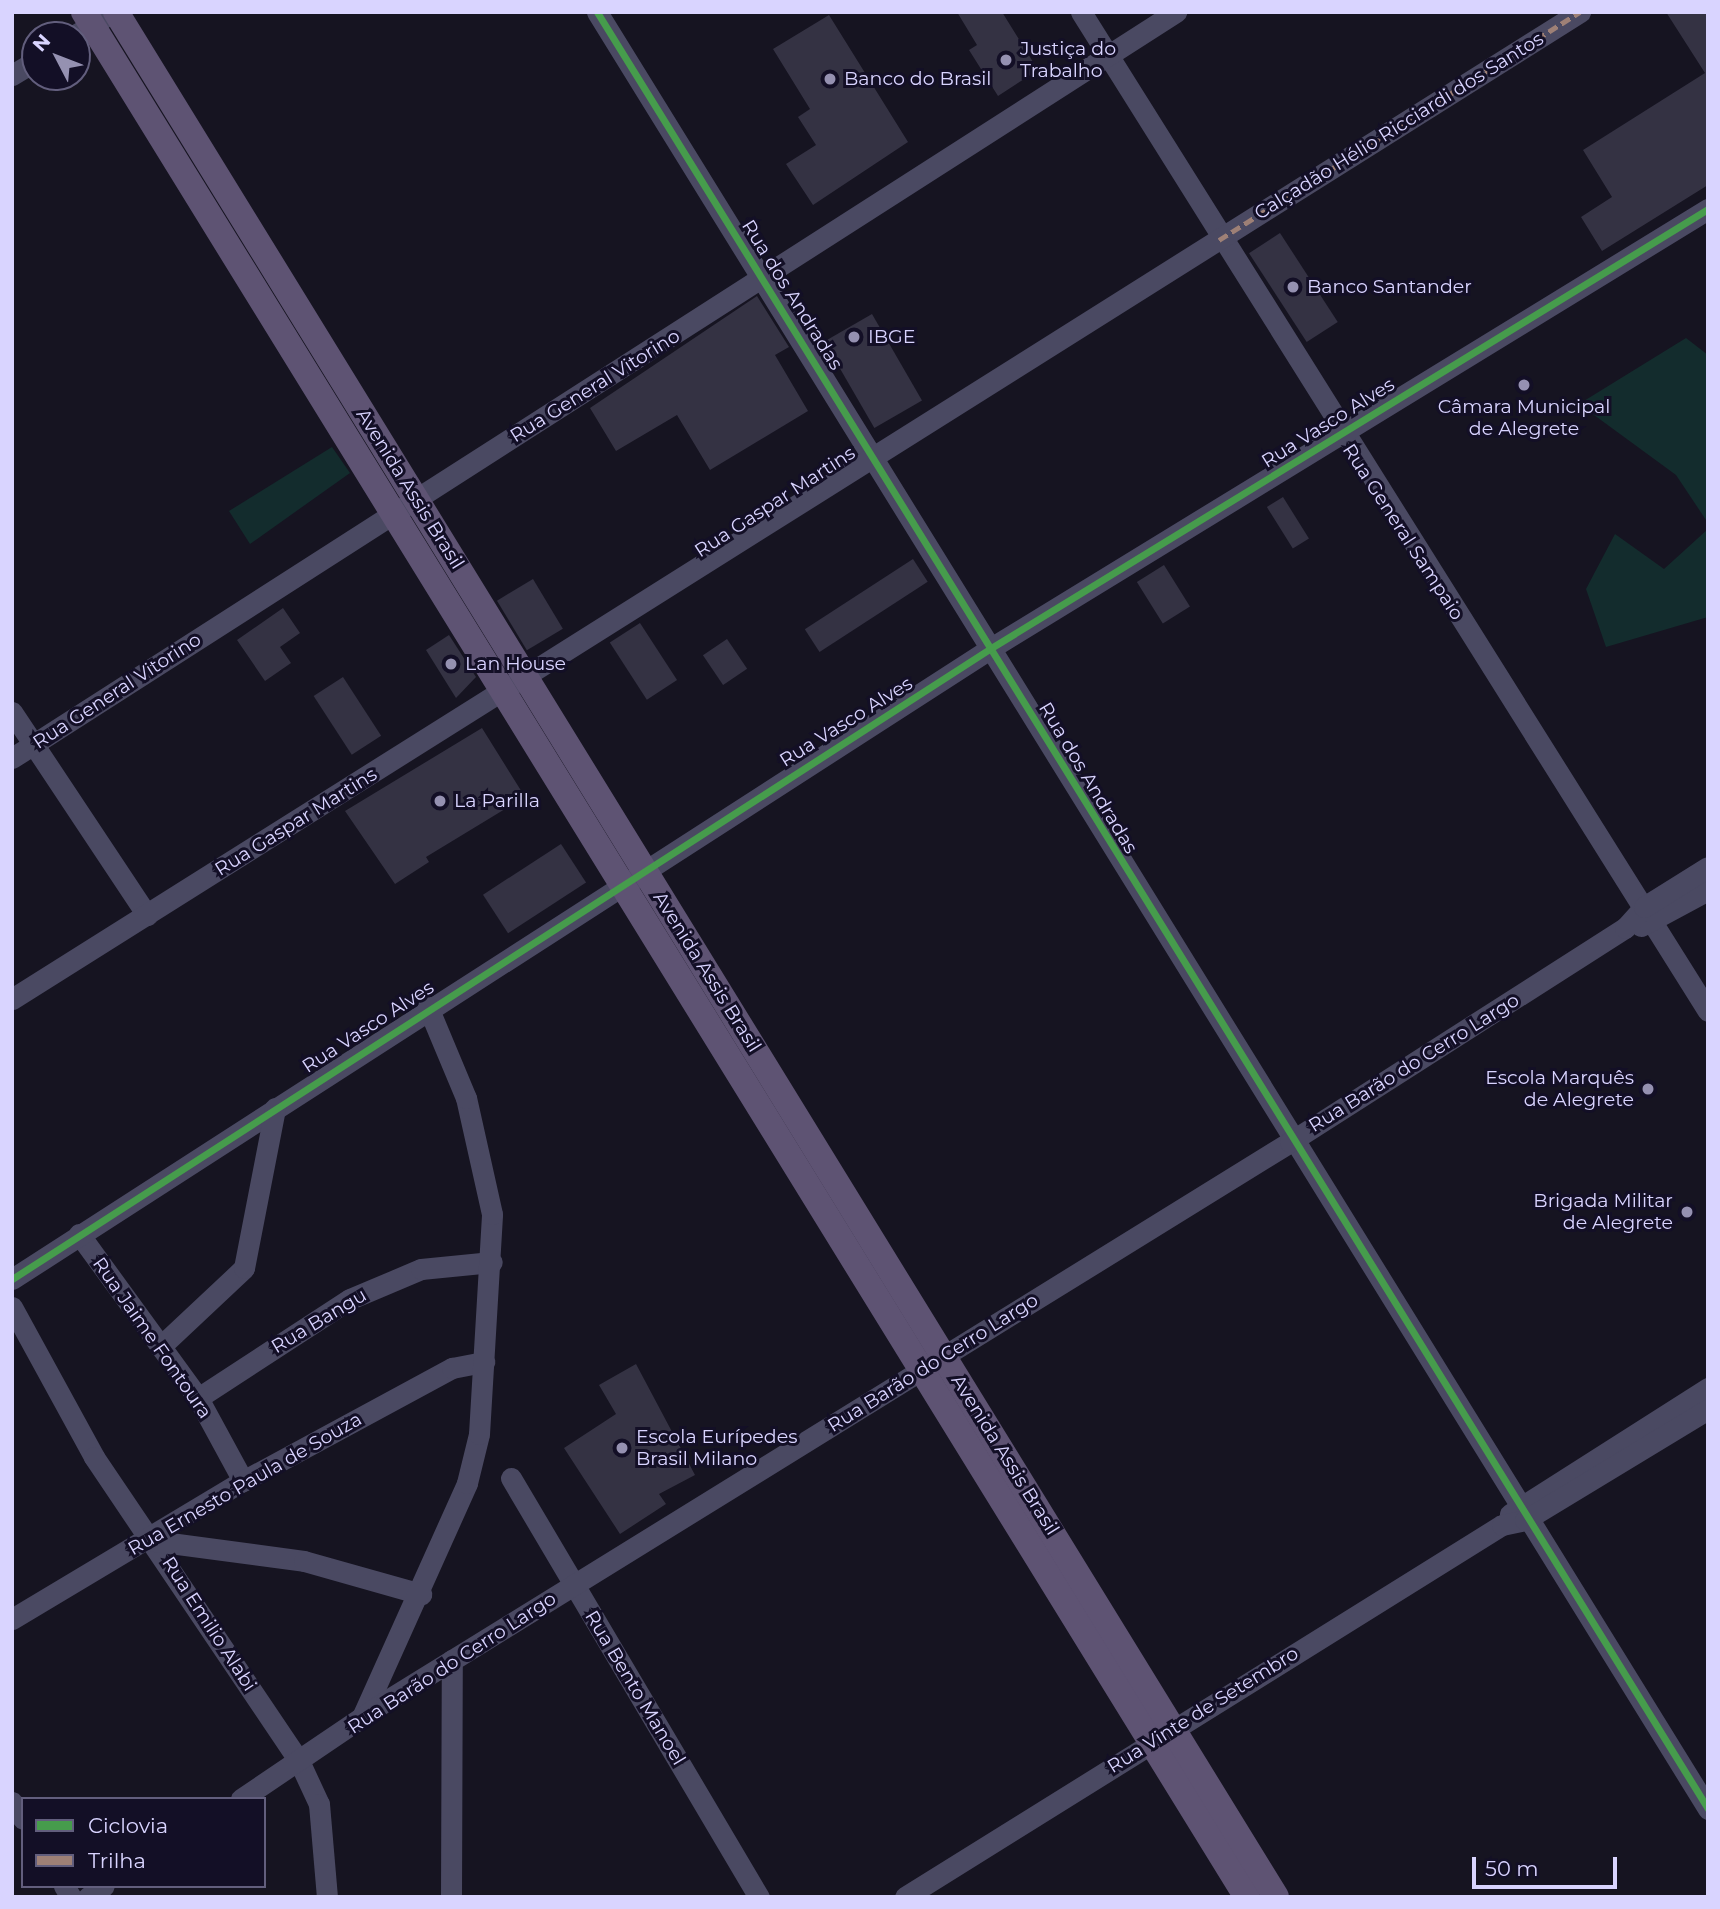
<!DOCTYPE html>
<meta charset="utf-8">
<style>
body{margin:0}
#map{position:relative;width:1720px;height:1909px;overflow:hidden;background:#161421;font-family:Montserrat,sans-serif}
div>[style]{position:absolute}
[style*='--x']{left:calc(var(--x)*1px);top:calc(var(--y)*1px);width:calc(var(--w)*1px);rotate:calc(var(--a)*1deg)}
.green>*{inset:0;background:#132c2d}
.building>*{inset:0;background:#343243;transform-origin:0 0}
.minor>*{height:21px;margin:-10.5px;padding:0 10.5px;transform-origin:10.5px;border-radius:10.5px;background:#4a4962}
.major>*{height:26px;margin:-13px;padding:0 13px;transform-origin:13px;border-radius:13px;background:#5e5373}
.quiet>*{height:5px;margin-top:-2.5px;transform-origin:0;background:repeating-linear-gradient(90deg,#9e8076 0 10px,transparent 0 15px)}
.cycleway>*{height:7px;margin:-3.5px;padding:0 3.5px;transform-origin:3.5px;border-radius:3.5px;background:#469c4c}
.dots>*{width:19px;height:19px;translate:-50% -50%;box-sizing:border-box;border:4px solid #130f26;border-radius:50%}
span{translate:-50% -50%;white-space:nowrap;text-align:center;line-height:1.15;-webkit-text-stroke:6px #130f26;paint-order:stroke}
.poi-label{font-size:19px;color:#d9d4ff}
.left{translate:0 -50%;text-align:left}
.right{translate:-100% -50%;text-align:right}
.street-label{font-size:19px;color:#d9d4ff}
.frame{position:absolute;inset:0;border:14px solid #d9d4ff;pointer-events:none}
.legend{position:absolute;left:21px;top:1797px;width:245px;height:91px;box-sizing:border-box;background:#130f26;border:2px solid #625e7d;margin:0;padding:9px 12px;list-style:none;font-size:21px;color:#d9d4ff}
.legend li{display:flex;align-items:center;gap:14px;height:35px}
.legend b{width:35px;border:2px solid #625e7d}
.north{position:absolute;left:21px;top:21px;width:70px;height:70px;box-sizing:border-box;background:#130f26;border:2px solid #625e7d;border-radius:50%;rotate:312deg;font-size:19px;font-weight:700;line-height:28px;text-align:center;color:#d9d4ff}
.north::after{content:'';display:block;margin:auto;width:24px;height:32px;background:#9591b1;clip-path:polygon(50% 0,100% 100%,50% 72%,0 100%)}
.scale{position:absolute;left:1472px;top:1857px;width:145px;height:32px;box-sizing:border-box;border:4px solid #d9d4ff;border-top:0;padding-left:9px;font-size:21px;line-height:24px;white-space:nowrap;color:#d9d4ff;-webkit-text-stroke:5px #130f26;paint-order:stroke}
</style>
<div id="map">
<div class="green">
<i style="clip-path:polygon(1686px 338px,1708px 355px,1708px 523px,1676px 475px,1579px 404px)"></i>
<i style="clip-path:polygon(332px 447px,350px 473px,250px 544px,229px 511px)"></i>
<i style="clip-path:polygon(1708px 529px,1708px 617px,1606px 647px,1586px 589px,1615px 534px,1664px 569px)"></i>
</div>
<div class="building">
<i style="clip-path:polygon(957px 12px,1002px 12px,1038px 70px,998px 96px,969px 50px,977px 45px)"></i>
<i style="clip-path:polygon(1666px 12px,1708px 12px,1708px 185px,1602px 251px,1581px 217px,1612px 197px,1583px 150px,1705px 73px)"></i>
<i style="clip-path:polygon(829px 15px,908px 142px,813px 205px,786px 164px,816px 145px,798px 117px,810px 109px,773px 49px)"></i>
<i style="left:1280px;top:233px;width:106px;height:37px;rotate:57deg"></i>
<i style="clip-path:polygon(757px 296px,789px 347px,775px 355px,808px 411px,710px 470px,677px 415px,616px 451px,590px 408px)"></i>
<i style="left:872px;top:314px;width:100px;height:55px;rotate:60deg"></i>
<i style="left:1283px;top:497px;width:49px;height:19px;rotate:58deg"></i>
<i style="left:913px;top:559px;width:27px;height:129px;rotate:57deg"></i>
<i style="left:1164px;top:565px;width:49px;height:32px;rotate:58deg"></i>
<i style="left:533px;top:579px;width:58px;height:42px;rotate:59deg"></i>
<i style="clip-path:polygon(283px 608px,300px 633px,280px 647px,291px 663px,265px 681px,237px 640px)"></i>
<i style="left:640px;top:623px;width:68px;height:36px;rotate:57deg"></i>
<i style="clip-path:polygon(449px 635px,476px 677px,456px 698px,426px 650px)"></i>
<i style="left:727px;top:639px;width:36px;height:29px;rotate:56deg"></i>
<i style="left:343px;top:677px;width:70px;height:35px;rotate:57deg"></i>
<i style="clip-path:polygon(482px 728px,525px 797px,426px 857px,429px 862px,395px 884px,345px 811px)"></i>
<i style="left:561px;top:844px;width:46px;height:93px;rotate:57deg"></i>
<i style="clip-path:polygon(636px 1364px,695px 1475px,659px 1494px,666px 1504px,620px 1534px,564px 1448px,616px 1414px,599px 1385px)"></i>
</div>
<div class="minor">
<i style="--x:597;--y:12;--w:2113;--a:58.27"></i>
<i style="--x:1081;--y:12;--w:1179;--a:57.89"></i>
<i style="--x:75;--y:35;--w:44;--a:-31.2"></i>
<i style="--x:12;--y:75;--w:27;--a:-31"></i>
<i style="--x:12;--y:712;--w:244;--a:56.4"></i>
<i style="--x:12;--y:758;--w:1383;--a:-32.66"></i>
<i style="--x:1641;--y:926;--w:76;--a:-28.2"></i>
<i style="--x:12;--y:999;--w:1853;--a:-32.19"></i>
<i style="--x:79;--y:1234;--w:203;--a:54"></i>
<i style="--x:198;--y:1398;--w:94;--a:61.5"></i>
<i style="--x:12;--y:1279;--w:1165;--a:-32.8"></i>
<i style="--x:991;--y:648;--w:841;--a:-31.48"></i>
<i style="--x:12;--y:1307;--w:171;--a:61.3"></i>
<i style="--x:94;--y:1457;--w:367;--a:56"></i>
<i style="--x:299;--y:1761;--w:47;--a:65.1"></i>
<i style="--x:319;--y:1804;--w:93;--a:85.1"></i>
<i style="--x:160;--y:1347;--w:115;--a:-43.2"></i>
<i style="--x:244;--y:1268;--w:163;--a:-79"></i>
<i style="--x:198;--y:1398;--w:181;--a:-33.1"></i>
<i style="--x:350;--y:1299;--w:77;--a:-22.9"></i>
<i style="--x:421;--y:1269;--w:71;--a:-5.6"></i>
<i style="--x:511;--y:1478;--w:487;--a:59.4"></i>
<i style="--x:1510;--y:1514;--w:235;--a:-32.5"></i>
<i style="--x:155;--y:1541;--w:150;--a:7.6"></i>
<i style="--x:304;--y:1561;--w:122;--a:15.8"></i>
<i style="--x:12;--y:1619;--w:269;--a:-30.9"></i>
<i style="--x:243;--y:1481;--w:238;--a:-28.4"></i>
<i style="--x:452;--y:1368;--w:33;--a:-11"></i>
<i style="--x:362;--y:1717;--w:256;--a:-65.8"></i>
<i style="--x:467;--y:1483;--w:50;--a:-76.2"></i>
<i style="--x:479;--y:1434;--w:220;--a:-86.6"></i>
<i style="--x:492;--y:1214;--w:119;--a:-102.6"></i>
<i style="--x:466;--y:1098;--w:99;--a:-112.7"></i>
<i style="--x:241;--y:1799;--w:175;--a:-34.1"></i>
<i style="--x:386;--y:1701;--w:1063;--a:-31.73"></i>
<i style="--x:1290;--y:1142;--w:398;--a:-32.6"></i>
<i style="--x:1625;--y:928;--w:28;--a:-48"></i>
<i style="--x:1644;--y:907;--w:75;--a:-32"></i>
<i style="--x:12;--y:1802;--w:20;--a:57"></i>
<i style="--x:64;--y:1886;--w:13;--a:58"></i>
<i style="--x:88;--y:1897;--w:19;--a:-35"></i>
<i style="--x:451;--y:1897;--w:237;--a:-89.8"></i>
<i style="--x:905;--y:1897;--w:703;--a:-31.93"></i>
<i style="--x:1502;--y:1525;--w:24;--a:-12"></i>
<i style="--x:1525;--y:1520;--w:214;--a:-31.2"></i>
</div>
<div class="major">
<i style="--x:84;--y:12;--w:2215;--a:58.33"></i>
<i style="--x:116;--y:12;--w:2213;--a:58.39"></i>
</div>
<div class="quiet">
<i style="--x:1219;--y:240;--w:427;--a:-32.3"></i>
</div>
<div class="cycleway">
<i style="--x:597;--y:12;--w:2113;--a:58.27"></i>
<i style="--x:12;--y:1279;--w:1165;--a:-32.8"></i>
<i style="--x:991;--y:648;--w:841;--a:-31.48"></i>
</div>
<div class="dots">
<i style="left:1006px;top:60px;background:#9591b1"></i>
<i style="left:830px;top:79px;background:#9591b1"></i>
<i style="left:1293px;top:287px;background:#9591b1"></i>
<i style="left:854px;top:337px;background:#9591b1"></i>
<i style="left:1524px;top:385px;background:#9591b1"></i>
<i style="left:451px;top:664px;background:#9591b1"></i>
<i style="left:440px;top:801px;background:#9591b1"></i>
<i style="left:1648px;top:1089px;background:#9591b1"></i>
<i style="left:1687px;top:1212px;background:#9591b1"></i>
<i style="left:622px;top:1448px;background:#9591b1"></i>
</div>
<div class="poi-label">
<span class="left" style="left:1020px;top:60px">Justiça do<br>Trabalho</span>
<span class="left" style="left:844px;top:79px">Banco do Brasil</span>
<span class="left" style="left:1307px;top:287px">Banco Santander</span>
<span class="left" style="left:868px;top:337px">IBGE</span>
<span style="left:1524px;top:418px">Câmara Municipal<br>de Alegrete</span>
<span class="left" style="left:465px;top:664px">Lan House</span>
<span class="left" style="left:454px;top:801px">La Parilla</span>
<span class="right" style="left:1634px;top:1089px">Escola Marquês<br>de Alegrete</span>
<span class="right" style="left:1673px;top:1212px">Brigada Militar<br>de Alegrete</span>
<span class="left" style="left:636px;top:1448px">Escola Eurípedes<br>Brasil Milano</span>
</div>
<div class="street-label">
<span style="left:1399px;top:126px;rotate:-32deg">Calçadão Hélio Ricciardi dos Santos</span>
<span style="left:792px;top:295px;rotate:58deg">Rua dos Andradas</span>
<span style="left:595px;top:386px;rotate:-32deg">Rua General Vitorino</span>
<span style="left:1328px;top:423px;rotate:-32deg">Rua Vasco Alves</span>
<span style="left:410px;top:489px;rotate:58deg">Avenida Assis Brasil</span>
<span style="left:775px;top:502px;rotate:-33deg">Rua Gaspar Martins</span>
<span style="left:1403px;top:532px;rotate:57deg">Rua General Sampaio</span>
<span style="left:117px;top:691px;rotate:-33deg">Rua General Vitorino</span>
<span style="left:846px;top:722px;rotate:-32deg">Rua Vasco Alves</span>
<span style="left:1088px;top:778px;rotate:59deg">Rua dos Andradas</span>
<span style="left:296px;top:822px;rotate:-32deg">Rua Gaspar Martins</span>
<span style="left:707px;top:972px;rotate:58deg">Avenida Assis Brasil</span>
<span style="left:368px;top:1027px;rotate:-33deg">Rua Vasco Alves</span>
<span style="left:1414px;top:1063px;rotate:-32deg">Rua Barão do Cerro Largo</span>
<span style="left:319px;top:1321px;rotate:-31deg">Rua Bangu</span>
<span style="left:152px;top:1338px;rotate:55deg">Rua Jaime Fontoura</span>
<span style="left:933px;top:1363px;rotate:-32deg">Rua Barão do Cerro Largo</span>
<span style="left:1005px;top:1455px;rotate:58deg">Avenida Assis Brasil</span>
<span style="left:245px;top:1484px;rotate:-30deg">Rua Ernesto Paula de Souza</span>
<span style="left:209px;top:1624px;rotate:57deg">Rua Emilio Alabi</span>
<span style="left:452px;top:1663px;rotate:-33deg">Rua Barão do Cerro Largo</span>
<span style="left:635px;top:1688px;rotate:59deg">Rua Bento Manoel</span>
<span style="left:1203px;top:1710px;rotate:-32deg">Rua Vinte de Setembro</span>
</div>
<div class="frame"></div>
<ul class="legend">
<li><b style="height:9px;background:#469c4c"></b>Ciclovia</li>
<li><b style="height:9px;background:#9e8076"></b>Trilha</li>
</ul>
<div class="north">N</div>
<div class="scale">50 m</div>
</div>
